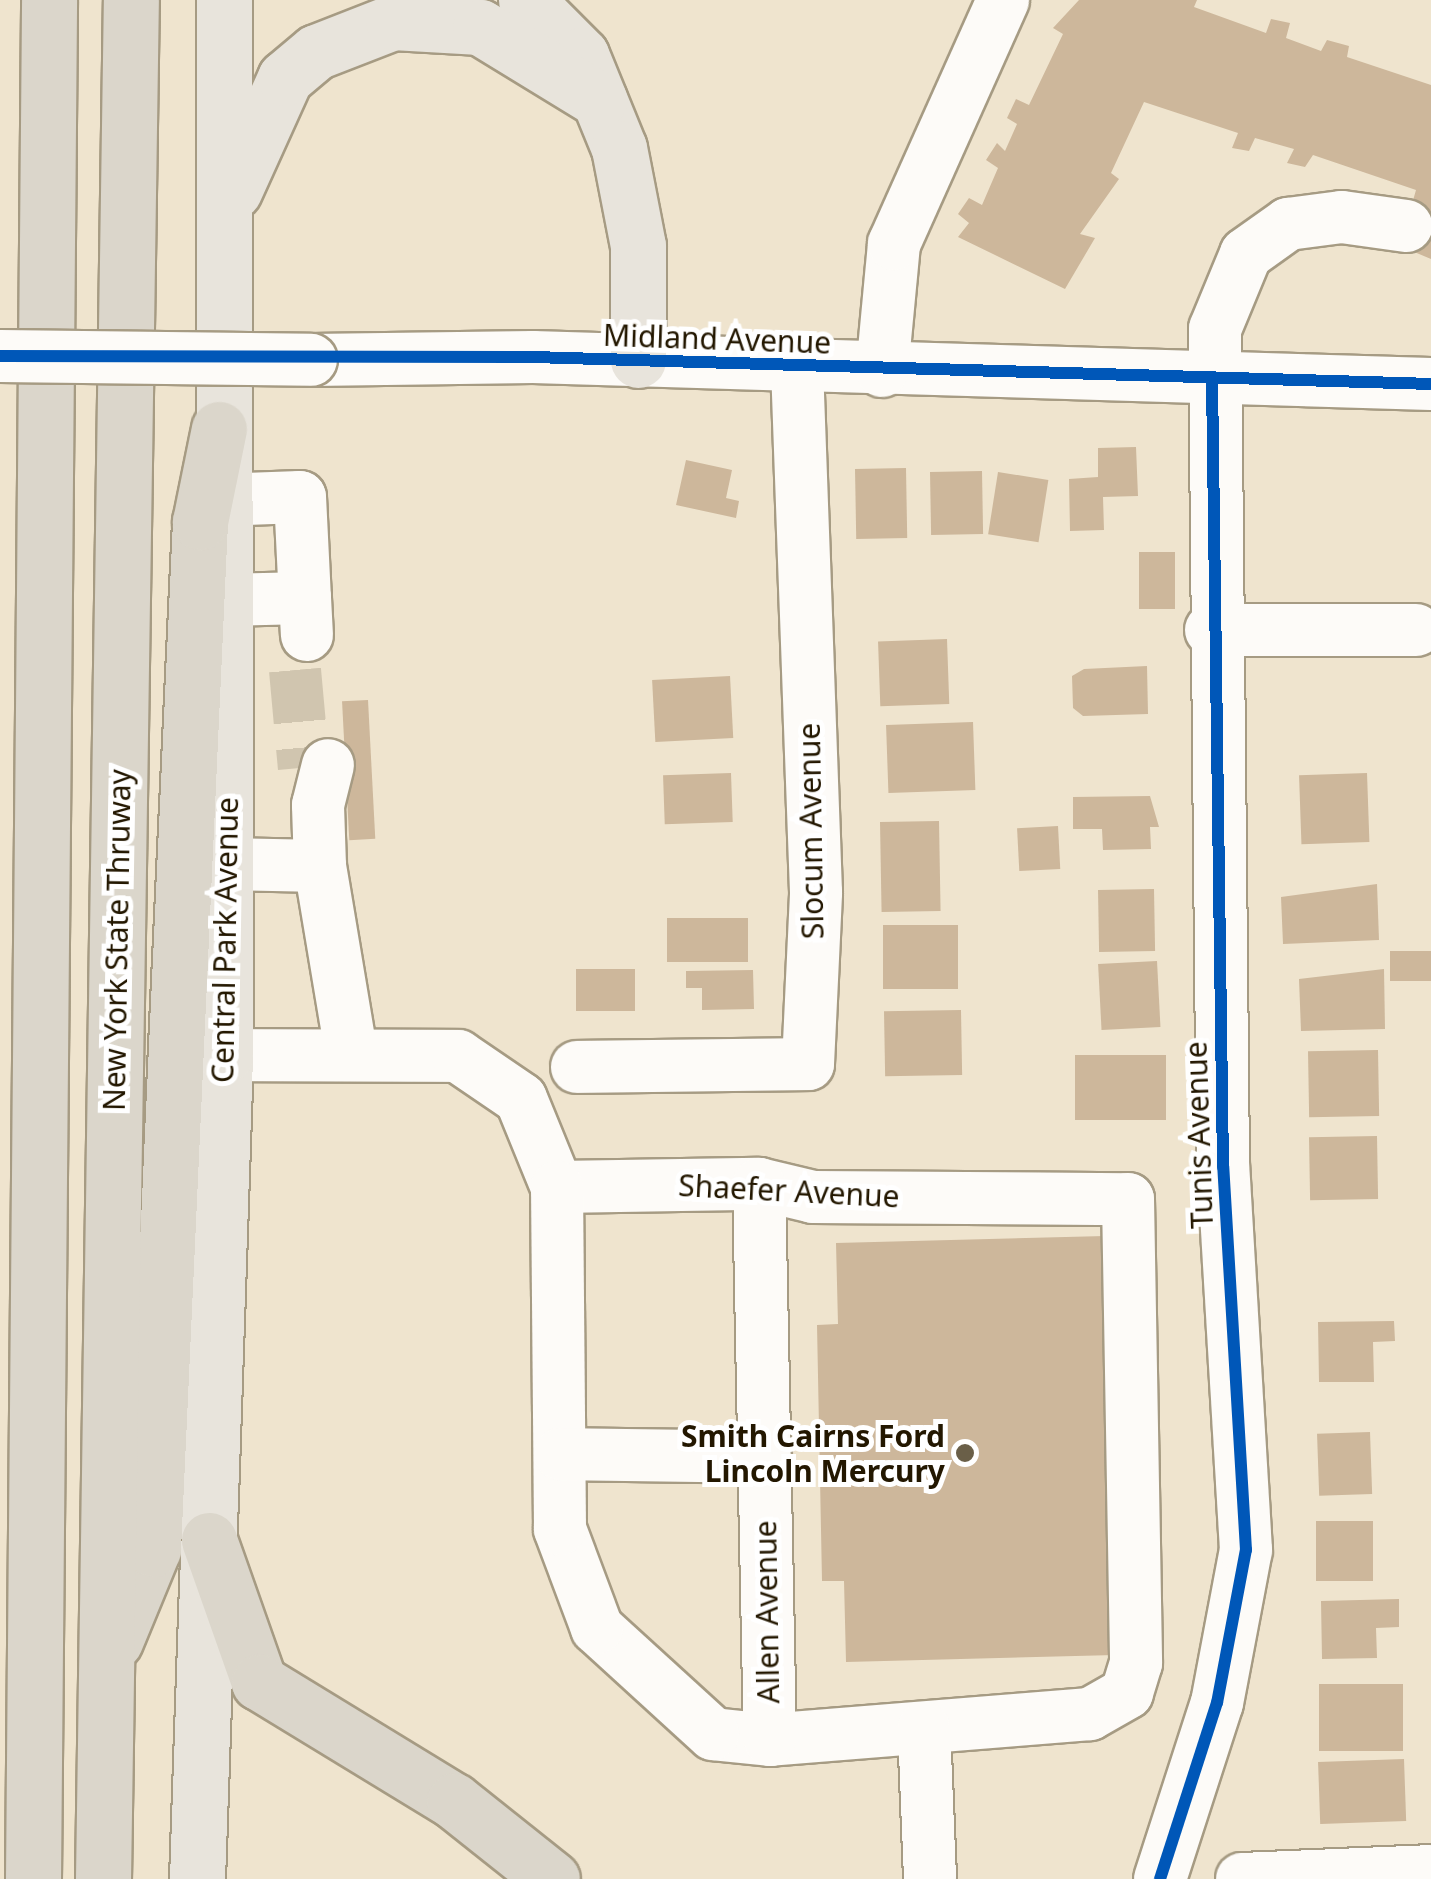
<!DOCTYPE html>
<style>
body{margin:0}
#map{position:relative;width:1431px;height:1879px;overflow:hidden;background:#efe4ce;font-family:"Noto Sans",sans-serif}
div>[style]{position:absolute}
[style*='--x']{left:calc(var(--x)*1px);top:calc(var(--y)*1px);width:calc(var(--w)*1px);rotate:calc(var(--a)*1deg)}
.building>*{inset:0;background:#cdb79b;transform-origin:0 0}
.minor-tunnel>*{height:52px;margin-top:-26px;transform-origin:0;background:repeating-linear-gradient(90deg,#d0c5af 0 52px,transparent 0 78px)}
.roads{filter:drop-shadow(2px 0 #a69b83) drop-shadow(-2px 0 #a69b83) drop-shadow(0 2px #a69b83) drop-shadow(0 -2px #a69b83)}
.minor>*{height:52px;margin:-26px;padding:0 26px;transform-origin:26px;border-radius:26px;background:#fdfbf8}
.major>*{height:55px;margin:-27.5px;padding:0 27.5px;transform-origin:27.5px;border-radius:27.5px;background:#e8e4dc}
.highway>*{height:55px;margin:-27.5px;padding:0 27.5px;transform-origin:27.5px;border-radius:27.5px;background:#dbd6cb}
.bridges{filter:drop-shadow(2px 0 #a69b83) drop-shadow(-2px 0 #a69b83) drop-shadow(0 2px #a69b83) drop-shadow(0 -2px #a69b83)}
.minor-bridge>*{height:52px;margin:-26px;padding:0 26px;transform-origin:26px;border-radius:26px;background:#fdfbf8}
.cycleway>*{height:12px;margin:-6px;padding:0 6px;transform-origin:6px;border-radius:6px;background:#0057b8}
.dots>*{width:28px;height:28px;translate:-50% -50%;box-sizing:border-box;border:5px solid #fff;border-radius:50%}
span{translate:-50% -50%;white-space:nowrap;text-align:center;line-height:1.15;-webkit-text-stroke:10px #fff;paint-order:stroke}
.street-label{font-size:30px;color:#231700}
.poi-label{font-size:30px;color:#231700;font-weight:700}
.right{translate:-100% -50%;text-align:right}
</style>
<div id="map">
<div class="building">
<i style="clip-path:polygon(1079px 0,1197px 0,1194px 7px,1266px 33px,1271px 19px,1290px 23px,1286px 38px,1321px 51px,1327px 40px,1349px 46px,1347px 57px,1431px 85px,1431px 259px,1400px 246px,1416px 190px,1313px 155px,1305px 167px,1287px 163px,1294px 149px,1255px 138px,1249px 151px,1232px 148px,1238px 133px,1144px 102px,1111px 173px,1119px 179px,1080px 234px,1095px 238px,1065px 289px,958px 237px,969px 223px,958px 214px,969px 198px,982px 205px,998px 168px,986px 160px,997px 143px,1005px 151px,1017px 124px,1007px 118px,1016px 99px,1029px 105px,1063px 34px,1053px 28px)"></i>
<i style="clip-path:polygon(1136px 447px,1138px 496px,1103px 497px,1104px 530px,1070px 531px,1069px 479px,1098px 477px,1098px 448px)"></i>
<i style="clip-path:polygon(686px 460px,732px 470px,726px 498px,739px 501px,736px 518px,676px 505px)"></i>
<i style="left:906px;top:468px;width:70px;height:51px;rotate:89deg"></i>
<i style="left:982px;top:471px;width:63px;height:52px;rotate:89deg"></i>
<i style="left:998px;top:472px;width:51px;height:63px;rotate:9deg"></i>
<i style="left:1139px;top:552px;width:36px;height:57px"></i>
<i style="left:947px;top:639px;width:65px;height:69px;rotate:88deg"></i>
<i style="clip-path:polygon(1147px 666px,1148px 714px,1083px 716px,1073px 708px,1072px 676px,1084px 669px)"></i>
<i style="left:730px;top:676px;width:62px;height:78px;rotate:87deg"></i>
<i style="left:368px;top:700px;width:139px;height:26px;rotate:87deg"></i>
<i style="left:973px;top:722px;width:68px;height:87px;rotate:88deg"></i>
<i style="left:731px;top:773px;width:49px;height:68px;rotate:88deg"></i>
<i style="left:1367px;top:773px;width:69px;height:68px;rotate:88deg"></i>
<i style="clip-path:polygon(1150px 796px,1159px 827px,1150px 827px,1151px 849px,1103px 850px,1102px 829px,1073px 829px,1073px 797px)"></i>
<i style="left:939px;top:821px;width:90px;height:59px;rotate:89deg"></i>
<i style="left:1058px;top:826px;width:43px;height:41px;rotate:87deg"></i>
<i style="clip-path:polygon(1377px 884px,1379px 940px,1283px 944px,1281px 897px)"></i>
<i style="left:1154px;top:889px;width:62px;height:56px;rotate:89deg"></i>
<i style="left:748px;top:918px;width:44px;height:81px;rotate:90deg"></i>
<i style="left:883px;top:925px;width:75px;height:64px"></i>
<i style="left:1431px;top:951px;width:30px;height:41px;rotate:90deg"></i>
<i style="left:1157px;top:961px;width:66px;height:59px;rotate:87deg"></i>
<i style="left:576px;top:969px;width:59px;height:42px"></i>
<i style="clip-path:polygon(1384px 969px,1385px 1029px,1301px 1031px,1299px 979px)"></i>
<i style="clip-path:polygon(753px 970px,754px 1009px,702px 1010px,702px 988px,686px 988px,686px 971px)"></i>
<i style="left:961px;top:1010px;width:65px;height:77px;rotate:89deg"></i>
<i style="left:1378px;top:1050px;width:66px;height:70px;rotate:89deg"></i>
<i style="left:1166px;top:1055px;width:65px;height:91px;rotate:90deg"></i>
<i style="left:1377px;top:1136px;width:63px;height:68px;rotate:89deg"></i>
<i style="clip-path:polygon(1105px 1236px,1115px 1655px,846px 1662px,844px 1581px,822px 1581px,817px 1325px,838px 1324px,836px 1243px)"></i>
<i style="clip-path:polygon(1394px 1321px,1395px 1341px,1373px 1342px,1374px 1382px,1319px 1382px,1318px 1322px)"></i>
<i style="left:1370px;top:1432px;width:62px;height:53px;rotate:88deg"></i>
<i style="left:1316px;top:1521px;width:57px;height:60px"></i>
<i style="clip-path:polygon(1399px 1599px,1399px 1627px,1376px 1628px,1377px 1658px,1322px 1659px,1321px 1601px)"></i>
<i style="left:1319px;top:1684px;width:84px;height:67px"></i>
<i style="left:1404px;top:1759px;width:62px;height:86px;rotate:88deg"></i>
</div>
<div class="minor-tunnel">
<i style="--x:295;--y:670;--w:98;--a:84.8"></i>
</div>
<div class="roads">
<div class="minor">
<i style="--x:311;--y:360;--w:222;--a:-0.8"></i>
<i style="--x:533;--y:357;--w:898;--a:1.72"></i>
<i style="--x:882;--y:371;--w:128;--a:-84.6"></i>
<i style="--x:894;--y:244;--w:267;--a:-65.9"></i>
<i style="--x:218;--y:500;--w:82;--a:-2.1"></i>
<i style="--x:300;--y:497;--w:101;--a:87.2"></i>
<i style="--x:224;--y:600;--w:81;--a:-1.4"></i>
<i style="--x:305;--y:598;--w:37;--a:87"></i>
<i style="--x:1211;--y:630;--w:205;--a:0"></i>
<i style="--x:226;--y:864;--w:94;--a:1.2"></i>
<i style="--x:320;--y:866;--w:188;--a:80.5"></i>
<i style="--x:320;--y:866;--w:61;--a:-91.9"></i>
<i style="--x:318;--y:805;--w:41;--a:-76"></i>
<i style="--x:225;--y:1055;--w:233;--a:0.2"></i>
<i style="--x:458;--y:1056;--w:76;--a:34.3"></i>
<i style="--x:521;--y:1099;--w:95;--a:67.8"></i>
<i style="--x:557;--y:1187;--w:202;--a:-0.9"></i>
<i style="--x:759;--y:1184;--w:56;--a:13.5"></i>
<i style="--x:813;--y:1197;--w:315;--a:0.4"></i>
<i style="--x:1128;--y:1199;--w:464;--a:89"></i>
<i style="--x:1136;--y:1663;--w:31;--a:107"></i>
<i style="--x:1127;--y:1693;--w:43;--a:150.4"></i>
<i style="--x:1090;--y:1714;--w:321;--a:175.4"></i>
<i style="--x:770;--y:1740;--w:57;--a:-174"></i>
<i style="--x:713;--y:1734;--w:157;--a:-137.6"></i>
<i style="--x:597;--y:1628;--w:106;--a:-110.5"></i>
<i style="--x:560;--y:1529;--w:342;--a:-90.5"></i>
<i style="--x:577;--y:1067;--w:231;--a:-0.7"></i>
<i style="--x:808;--y:1064;--w:172;--a:-87.3"></i>
<i style="--x:816;--y:892;--w:525;--a:-92.07"></i>
<i style="--x:759;--y:1184;--w:556;--a:88.87"></i>
<i style="--x:560;--y:1454;--w:205;--a:0.8"></i>
<i style="--x:924;--y:1728;--w:151;--a:87.7"></i>
<i style="--x:1160;--y:1879;--w:185;--a:-72.1"></i>
<i style="--x:1217;--y:1703;--w:156;--a:-79.3"></i>
<i style="--x:1246;--y:1550;--w:384;--a:-93.4"></i>
<i style="--x:1223;--y:1167;--w:838;--a:-90.55"></i>
<i style="--x:1215;--y:329;--w:81;--a:-67.5"></i>
<i style="--x:1246;--y:254;--w:52;--a:-35.5"></i>
<i style="--x:1288;--y:224;--w:54;--a:-7.4"></i>
<i style="--x:1342;--y:217;--w:65;--a:8"></i>
<i style="--x:1242;--y:1879;--w:189;--a:-2.4"></i>
</div>
<div class="major">
<i style="--x:526;--y:0;--w:78;--a:45"></i>
<i style="--x:581;--y:55;--w:100;--a:67.8"></i>
<i style="--x:619;--y:148;--w:100;--a:79"></i>
<i style="--x:638;--y:246;--w:114;--a:90"></i>
<i style="--x:234;--y:191;--w:124;--a:-65.7"></i>
<i style="--x:285;--y:78;--w:40;--a:-40"></i>
<i style="--x:316;--y:52;--w:83;--a:-21.3"></i>
<i style="--x:393;--y:22;--w:87;--a:3.3"></i>
<i style="--x:480;--y:27;--w:140;--a:31.5"></i>
<i style="--x:197;--y:1879;--w:824;--a:-88.05"></i>
<i style="--x:225;--y:1055;--w:1055;--a:-90.05"></i>
</div>
<div class="highway">
<i style="--x:209;--y:1540;--w:151;--a:70.6"></i>
<i style="--x:259;--y:1682;--w:228;--a:31.4"></i>
<i style="--x:454;--y:1801;--w:125;--a:38.5"></i>
<i style="--x:115;--y:1641;--w:100;--a:-67.6"></i>
<i style="--x:153;--y:1549;--w:1028;--a:-87.38"></i>
<i style="--x:200;--y:522;--w:95;--a:-78.5"></i>
<i style="--x:33;--y:1879;--w:1879;--a:-89.51"></i>
<i style="--x:103;--y:1879;--w:1879;--a:-89.15"></i>
</div>
</div>
<div class="bridges">
<div class="minor-bridge">
<i style="--x:0;--y:356;--w:311;--a:0.7"></i>
</div>
</div>
<div class="cycleway">
<i style="--x:0;--y:356;--w:533;--a:0.11"></i>
<i style="--x:533;--y:357;--w:898;--a:1.72"></i>
<i style="--x:1160;--y:1879;--w:185;--a:-72.1"></i>
<i style="--x:1217;--y:1703;--w:156;--a:-79.3"></i>
<i style="--x:1246;--y:1550;--w:384;--a:-93.4"></i>
<i style="--x:1223;--y:1167;--w:789;--a:-90.8"></i>
</div>
<div class="dots">
<i style="left:965px;top:1453px;background:#6a5f48"></i>
</div>
<div class="street-label">
<span style="left:717px;top:339px;rotate:2deg">Midland Avenue</span>
<span style="left:811px;top:831px;rotate:-91deg">Slocum Avenue</span>
<span style="left:117px;top:940px;rotate:-89deg">New York State Thruway</span>
<span style="left:225px;top:940px;rotate:-89deg">Central Park Avenue</span>
<span style="left:1199px;top:1135px;rotate:-92deg">Tunis Avenue</span>
<span style="left:789px;top:1191px;rotate:3deg">Shaefer Avenue</span>
<span style="left:767px;top:1612px;rotate:-91deg">Allen Avenue</span>
</div>
<div class="poi-label">
<span class="right" style="left:945px;top:1453px">Smith Cairns Ford<br>Lincoln Mercury</span>
</div>
</div>
